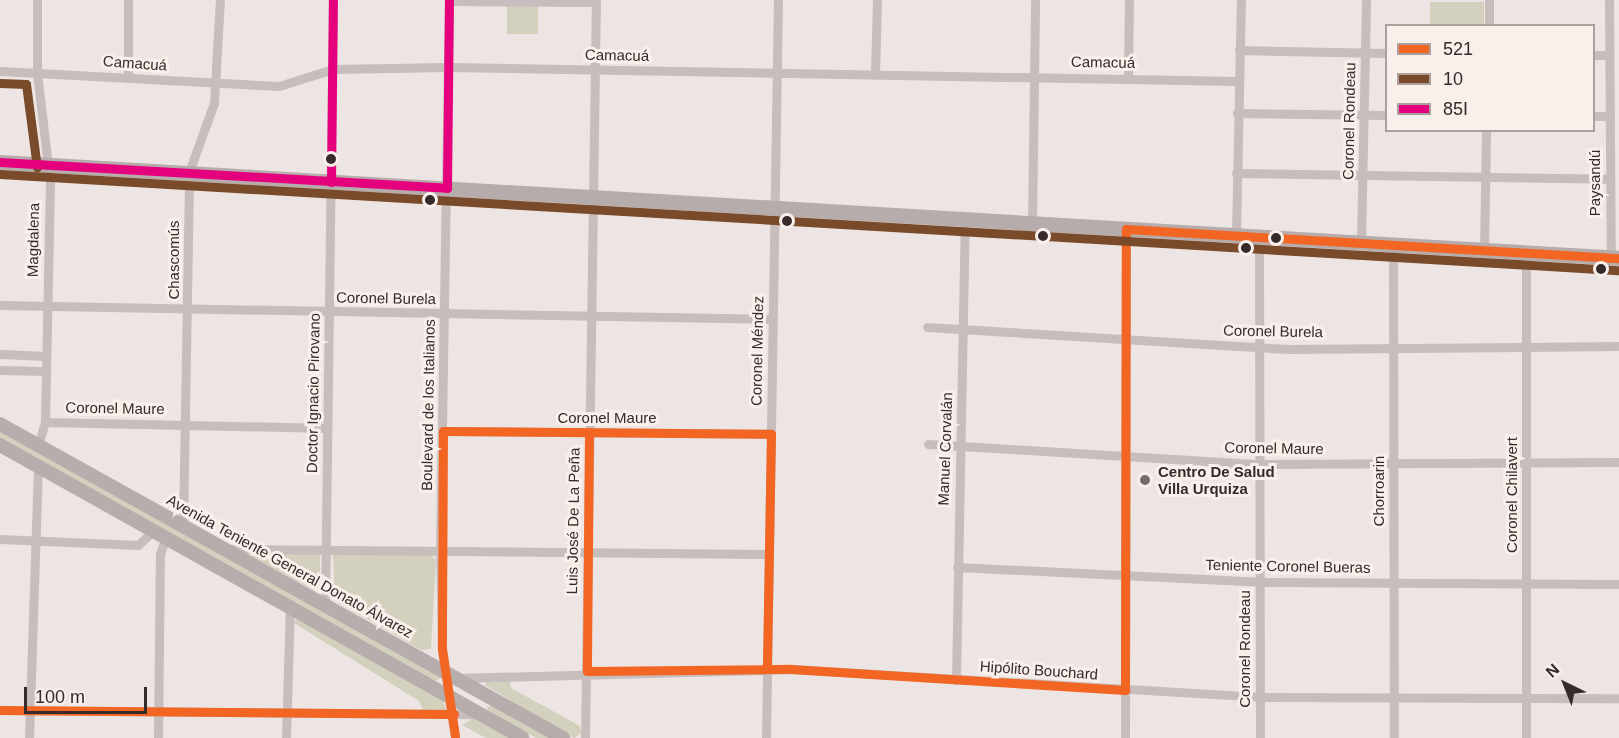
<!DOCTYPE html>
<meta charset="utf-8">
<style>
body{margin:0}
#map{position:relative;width:1619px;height:738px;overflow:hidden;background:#ede5e3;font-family:Arial,sans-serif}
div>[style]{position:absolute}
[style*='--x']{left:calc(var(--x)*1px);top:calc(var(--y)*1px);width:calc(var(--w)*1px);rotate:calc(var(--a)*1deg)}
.green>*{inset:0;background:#d3d1be;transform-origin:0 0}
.minor>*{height:9px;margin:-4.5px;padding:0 4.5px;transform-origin:4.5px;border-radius:4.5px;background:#c6bdbc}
.secondary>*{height:14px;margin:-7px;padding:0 7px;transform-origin:7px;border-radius:7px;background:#b7adac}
.primary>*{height:15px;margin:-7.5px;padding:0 7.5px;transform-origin:7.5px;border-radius:7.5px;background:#b5acab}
.bus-1>*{height:9px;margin:-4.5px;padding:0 4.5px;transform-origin:4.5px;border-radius:4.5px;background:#f26522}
.bus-2>*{height:9px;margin:-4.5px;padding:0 4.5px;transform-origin:4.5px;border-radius:4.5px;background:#7a4b2a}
.bus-3>*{height:9px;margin:-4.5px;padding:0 4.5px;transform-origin:4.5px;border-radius:4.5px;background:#e5007d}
.dots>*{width:16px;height:16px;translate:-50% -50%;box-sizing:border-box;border:3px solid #f9efeb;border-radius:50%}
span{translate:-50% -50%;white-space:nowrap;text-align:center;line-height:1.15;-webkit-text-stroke:6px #f9efeb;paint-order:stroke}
.street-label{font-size:15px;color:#372a2a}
.poi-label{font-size:15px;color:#372a2a;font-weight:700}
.left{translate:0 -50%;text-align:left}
.legend{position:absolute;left:1385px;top:24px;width:210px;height:108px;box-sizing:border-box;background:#f9efeb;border:2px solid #aba09e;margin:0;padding:8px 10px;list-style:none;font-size:18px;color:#372a2a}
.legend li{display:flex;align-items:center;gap:12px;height:30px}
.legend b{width:30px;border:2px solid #aba09e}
.north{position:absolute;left:1535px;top:654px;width:60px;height:60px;-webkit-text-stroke:4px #f9efeb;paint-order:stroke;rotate:317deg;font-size:16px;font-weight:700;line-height:24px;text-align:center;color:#372a2a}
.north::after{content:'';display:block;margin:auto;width:21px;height:27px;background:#372a2a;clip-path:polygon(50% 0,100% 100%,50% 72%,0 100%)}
.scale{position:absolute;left:24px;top:687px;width:123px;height:27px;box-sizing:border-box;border:3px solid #372a2a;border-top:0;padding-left:8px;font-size:18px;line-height:21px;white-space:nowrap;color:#372a2a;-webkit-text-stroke:4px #f9efeb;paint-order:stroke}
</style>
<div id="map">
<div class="green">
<i style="left:1484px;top:2px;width:23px;height:54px;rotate:90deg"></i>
<i style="left:507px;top:6px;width:31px;height:28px"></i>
<i style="clip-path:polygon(0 430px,441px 676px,441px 678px,435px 681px,0 440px)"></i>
<i style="clip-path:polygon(253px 550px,320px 554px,320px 588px,314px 590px,252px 557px)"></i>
<i style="clip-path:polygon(333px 554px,430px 554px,436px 560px,431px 649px,421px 650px,335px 601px)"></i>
<i style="clip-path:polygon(298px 617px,443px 698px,446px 710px,423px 710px,419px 701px,294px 623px)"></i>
<i style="clip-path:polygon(509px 678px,511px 688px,580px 726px,581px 733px,574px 738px,485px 685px,487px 679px)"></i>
<i style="clip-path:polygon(494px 705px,552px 738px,536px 738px,489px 712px,487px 707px)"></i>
<i style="clip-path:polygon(474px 718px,514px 738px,486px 738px,462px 725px)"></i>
</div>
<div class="minor">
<i style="--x:37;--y:0;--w:73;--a:90"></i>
<i style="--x:37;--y:73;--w:110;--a:83.2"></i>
<i style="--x:50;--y:182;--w:240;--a:91.2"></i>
<i style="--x:45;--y:422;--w:24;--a:107"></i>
<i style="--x:449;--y:0;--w:550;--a:90.94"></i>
<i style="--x:440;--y:550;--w:99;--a:88.8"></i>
<i style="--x:442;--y:649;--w:90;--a:81.7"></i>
<i style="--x:1609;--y:0;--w:258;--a:89.6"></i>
<i style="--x:449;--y:1;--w:147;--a:0.4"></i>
<i style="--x:1489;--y:26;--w:26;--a:-90"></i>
<i style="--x:1239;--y:50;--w:147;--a:1.2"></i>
<i style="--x:1594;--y:55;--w:15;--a:0"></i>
<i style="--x:0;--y:71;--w:279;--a:3.1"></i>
<i style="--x:279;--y:86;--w:57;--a:-17.5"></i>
<i style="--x:333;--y:69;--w:115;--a:-1"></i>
<i style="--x:448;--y:67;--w:789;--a:1.02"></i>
<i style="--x:875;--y:73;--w:73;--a:-88.4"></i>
<i style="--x:1128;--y:77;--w:77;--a:-89.3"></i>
<i style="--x:128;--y:78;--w:78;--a:-90"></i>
<i style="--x:1237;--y:113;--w:149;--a:0.8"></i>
<i style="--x:1594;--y:116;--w:16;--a:0"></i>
<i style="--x:1236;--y:173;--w:373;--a:0.9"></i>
<i style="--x:1032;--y:224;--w:224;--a:-89.2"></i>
<i style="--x:1236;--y:235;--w:235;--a:-88.8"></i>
<i style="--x:1259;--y:236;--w:502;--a:89.89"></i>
<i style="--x:1361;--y:242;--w:242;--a:-88.8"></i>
<i style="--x:1393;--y:244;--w:494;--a:89.9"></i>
<i style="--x:1484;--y:249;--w:119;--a:-89"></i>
<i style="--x:1526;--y:252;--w:486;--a:90"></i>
<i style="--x:0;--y:305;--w:772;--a:1.04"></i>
<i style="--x:927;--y:327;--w:362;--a:3.5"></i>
<i style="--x:1288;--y:349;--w:331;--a:-0.5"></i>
<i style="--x:1;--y:354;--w:45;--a:2.5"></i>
<i style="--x:0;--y:370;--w:46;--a:1.2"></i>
<i style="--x:45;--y:422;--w:282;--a:1.2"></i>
<i style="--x:443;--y:431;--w:328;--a:0.5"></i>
<i style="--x:928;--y:444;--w:332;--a:3.5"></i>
<i style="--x:1259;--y:464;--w:360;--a:-0.3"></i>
<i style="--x:183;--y:526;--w:354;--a:-89"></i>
<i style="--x:189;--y:172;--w:73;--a:-70.1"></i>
<i style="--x:214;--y:103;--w:103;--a:-86.7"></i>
<i style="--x:0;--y:539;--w:138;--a:2.5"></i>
<i style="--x:138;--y:545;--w:22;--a:-43"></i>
<i style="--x:227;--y:549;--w:541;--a:0.53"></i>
<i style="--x:957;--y:567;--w:303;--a:2.8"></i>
<i style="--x:1260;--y:582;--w:359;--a:0.3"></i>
<i style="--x:325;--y:604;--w:604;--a:-89.24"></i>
<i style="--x:457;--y:678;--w:334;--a:-1.5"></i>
<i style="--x:791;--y:669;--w:470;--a:3.4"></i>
<i style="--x:1260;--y:697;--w:359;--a:0.2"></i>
<i style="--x:956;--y:680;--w:461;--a:-88.9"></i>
<i style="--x:0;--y:710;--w:478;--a:0.5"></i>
<i style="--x:29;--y:738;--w:271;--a:-88.1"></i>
<i style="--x:158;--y:738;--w:184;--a:-89.4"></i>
<i style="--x:160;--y:554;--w:18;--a:-71"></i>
<i style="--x:286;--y:738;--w:132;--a:-88.3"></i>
<i style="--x:585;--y:738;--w:738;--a:-89.15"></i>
<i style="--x:766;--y:738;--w:738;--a:-89.07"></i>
<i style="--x:1125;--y:738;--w:509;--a:-89.89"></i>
</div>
<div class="secondary">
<i style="--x:0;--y:424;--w:645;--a:29.15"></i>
<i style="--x:0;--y:445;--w:599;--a:29.26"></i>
</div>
<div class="primary">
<i style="--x:0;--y:162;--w:1622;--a:3.39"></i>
</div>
<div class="bus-1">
<i style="--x:1126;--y:229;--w:494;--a:3.4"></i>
<i style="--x:443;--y:431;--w:328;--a:0.5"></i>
<i style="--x:771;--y:434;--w:235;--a:91"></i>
<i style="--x:443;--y:431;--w:218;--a:90.3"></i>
<i style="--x:442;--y:649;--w:88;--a:81.5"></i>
<i style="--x:589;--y:432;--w:239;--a:90.5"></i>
<i style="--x:587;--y:671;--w:204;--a:-0.6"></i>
<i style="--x:791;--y:669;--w:335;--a:3.6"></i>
<i style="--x:1125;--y:690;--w:461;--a:-89.9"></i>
<i style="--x:0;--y:710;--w:454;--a:0.5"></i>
</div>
<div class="bus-2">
<i style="--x:0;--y:83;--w:26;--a:2"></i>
<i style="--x:26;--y:84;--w:84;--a:82.5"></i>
<i style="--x:0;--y:174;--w:1621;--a:3.4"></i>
</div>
<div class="bus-3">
<i style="--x:0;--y:162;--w:448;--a:3.3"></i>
<i style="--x:447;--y:188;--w:188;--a:-89.4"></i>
<i style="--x:331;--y:182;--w:182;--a:-89.4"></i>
</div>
<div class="dots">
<i style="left:331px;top:159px;background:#372a2a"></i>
<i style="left:430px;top:200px;background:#372a2a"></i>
<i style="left:787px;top:221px;background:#372a2a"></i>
<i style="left:1043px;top:236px;background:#372a2a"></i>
<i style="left:1276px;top:238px;background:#372a2a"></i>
<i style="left:1246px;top:248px;background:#372a2a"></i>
<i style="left:1601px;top:269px;background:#372a2a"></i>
<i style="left:1145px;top:480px;background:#776b6b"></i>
</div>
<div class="street-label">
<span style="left:617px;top:55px;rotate:1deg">Camacuá</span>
<span style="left:1103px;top:62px;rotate:1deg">Camacuá</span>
<span style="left:135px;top:63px;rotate:4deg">Camacuá</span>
<span style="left:1349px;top:121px;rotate:-89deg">Coronel Rondeau</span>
<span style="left:1595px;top:183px;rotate:-90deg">Paysandú</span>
<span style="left:33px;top:240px;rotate:-89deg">Magdalena</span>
<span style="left:174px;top:260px;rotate:-90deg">Chascomús</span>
<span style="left:386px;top:298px;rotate:1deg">Coronel Burela</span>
<span style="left:1273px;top:331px;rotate:1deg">Coronel Burela</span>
<span style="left:757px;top:351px;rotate:-89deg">Coronel Méndez</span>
<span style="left:313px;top:393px;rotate:-89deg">Doctor Ignacio Pirovano</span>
<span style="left:428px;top:405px;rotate:-89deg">Boulevard de los Italianos</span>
<span style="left:115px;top:408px;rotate:1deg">Coronel Maure</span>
<span style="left:607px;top:418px">Coronel Maure</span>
<span style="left:1274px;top:448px;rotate:1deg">Coronel Maure</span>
<span style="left:945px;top:449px;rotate:-88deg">Manuel Corvalán</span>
<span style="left:1379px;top:491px;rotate:-90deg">Chorroarin</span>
<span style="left:1512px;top:495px;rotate:-90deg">Coronel Chilavert</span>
<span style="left:573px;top:521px;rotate:-89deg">Luis José De La Peña</span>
<span style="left:290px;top:566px;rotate:29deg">Avenida Teniente General Donato Álvarez</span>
<span style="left:1288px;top:566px;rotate:1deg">Teniente Coronel Bueras</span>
<span style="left:1245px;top:649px;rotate:-90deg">Coronel Rondeau</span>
<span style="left:1039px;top:670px;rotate:4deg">Hipólito Bouchard</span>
</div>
<div class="poi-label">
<span class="left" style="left:1158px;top:480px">Centro De Salud<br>Villa Urquiza</span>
</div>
<ul class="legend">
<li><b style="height:8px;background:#f26522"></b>521</li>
<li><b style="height:8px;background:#7a4b2a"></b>10</li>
<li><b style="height:8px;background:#e5007d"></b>85I</li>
</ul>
<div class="north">N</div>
<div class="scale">100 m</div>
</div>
